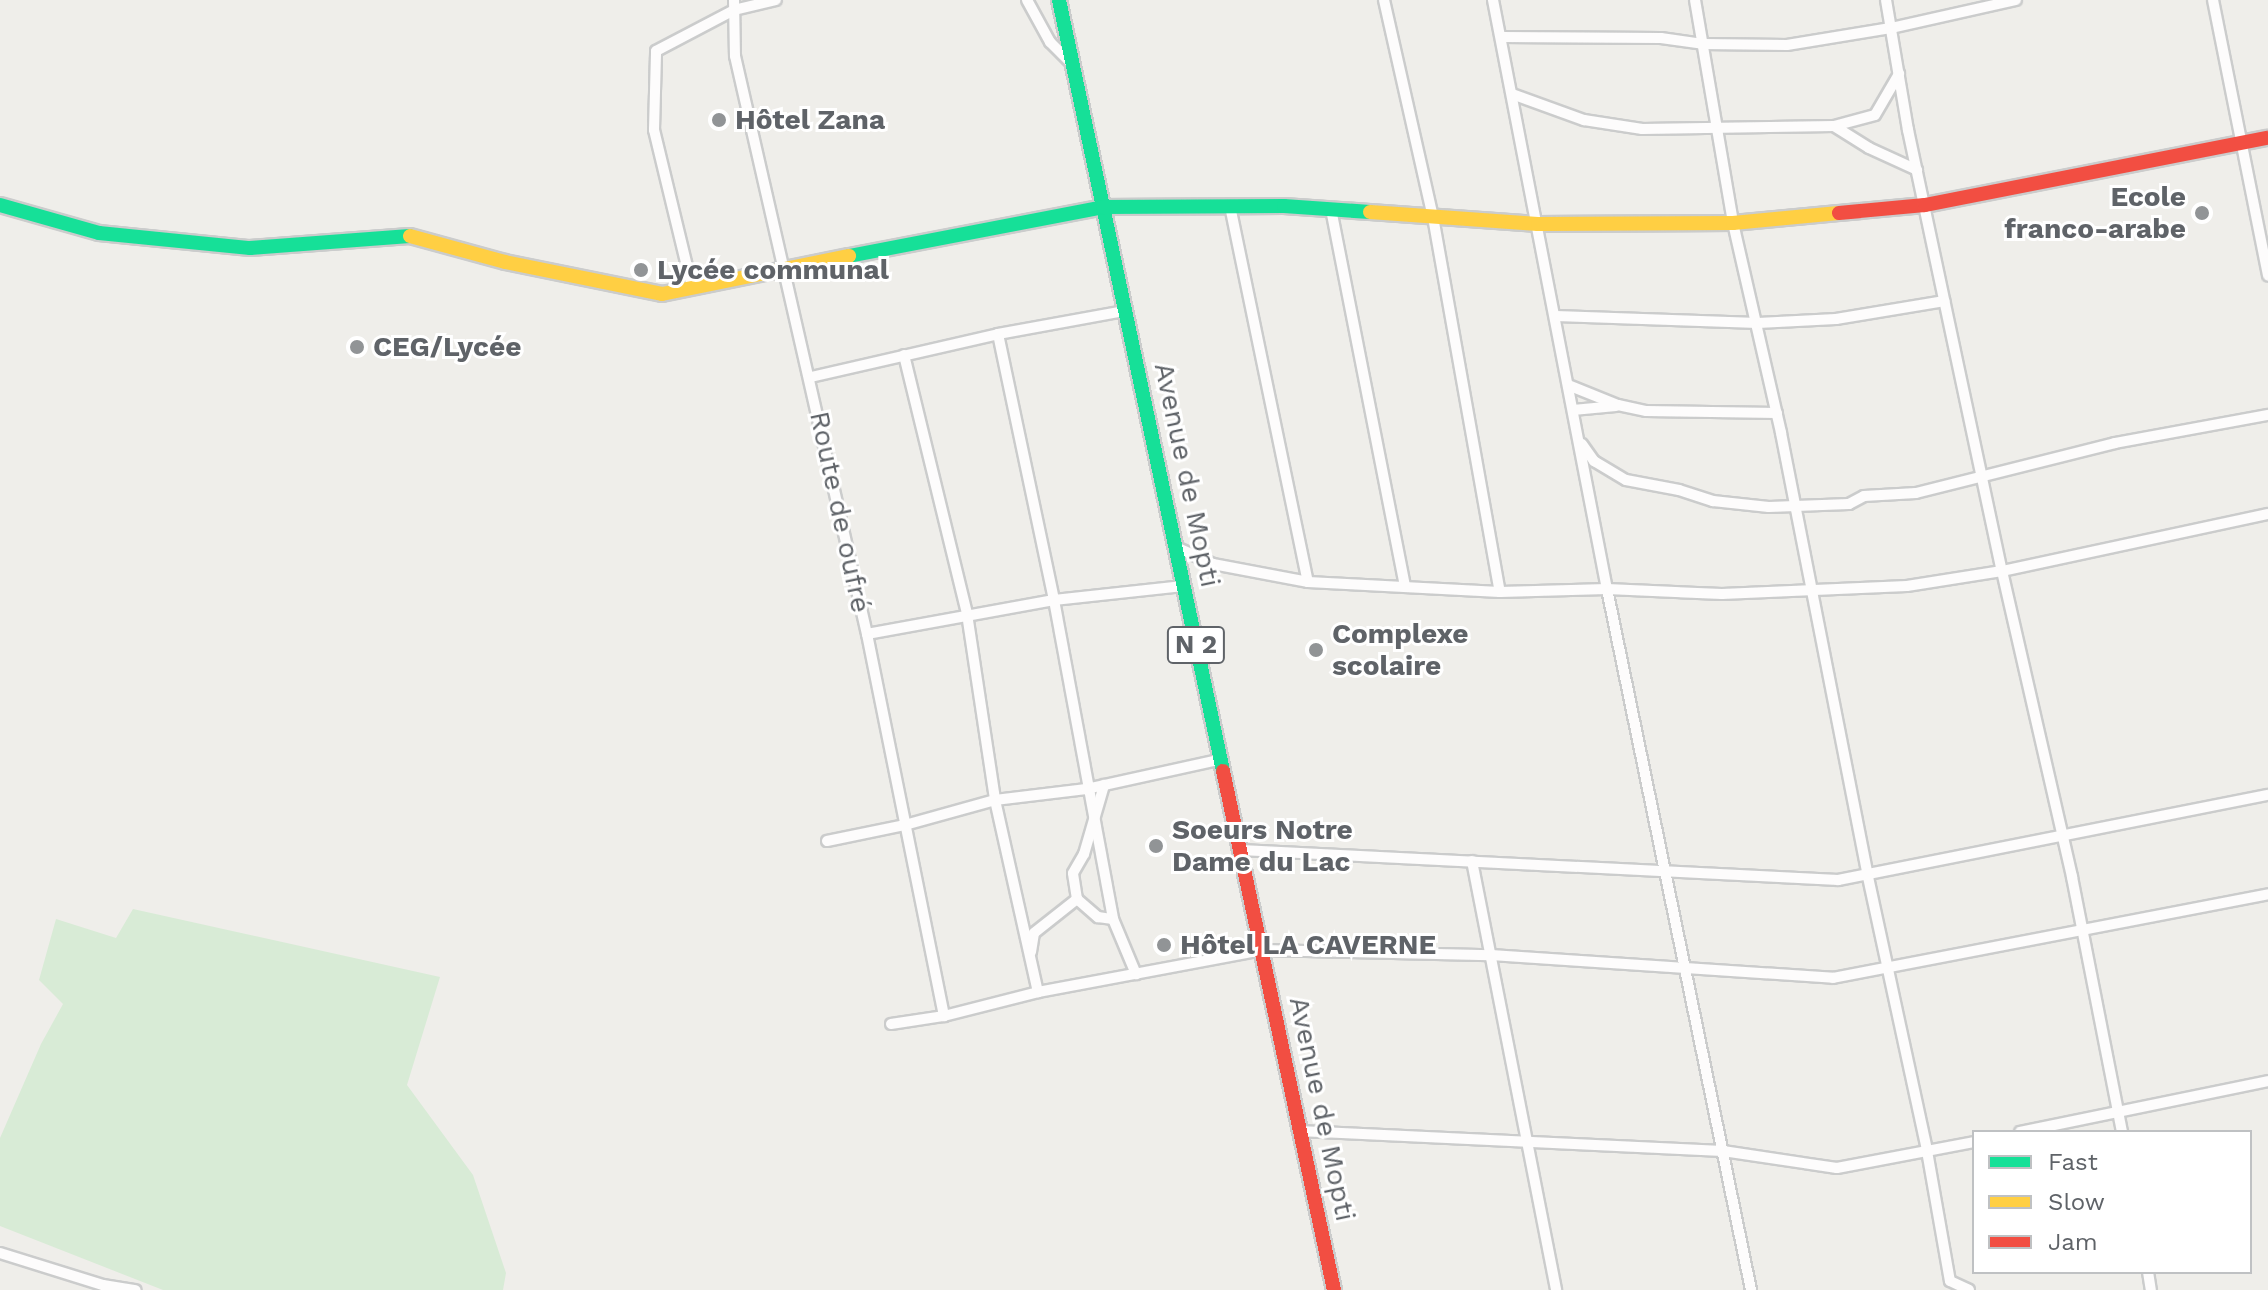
<!DOCTYPE html>
<meta charset="utf-8">
<style>
body{margin:0}
#map{position:relative;width:2268px;height:1290px;overflow:hidden;background:#efeeea;font-family:"Work Sans",sans-serif}
div>[style]{position:absolute}
[style*='--x']{left:calc(var(--x)*1px);top:calc(var(--y)*1px);width:calc(var(--w)*1px);rotate:calc(var(--a)*1deg)}
.green>*{inset:0;background:#d8ebd6}
.roads{filter:drop-shadow(2px 0 #cbcccc) drop-shadow(-2px 0 #cbcccc) drop-shadow(0 2px #cbcccc) drop-shadow(0 -2px #cbcccc)}
.street>*{height:10px;margin:-5px;padding:0 5px;transform-origin:5px;border-radius:5px;background:#fdfcfc}
.fast>*{height:14px;margin:-7px;padding:0 7px;transform-origin:7px;border-radius:7px;background:#16e098}
.slow>*{height:14px;margin:-7px;padding:0 7px;transform-origin:7px;border-radius:7px;background:#ffcf43}
.jam>*{height:14px;margin:-7px;padding:0 7px;transform-origin:7px;border-radius:7px;background:#f24e42}
.dots>*{width:22px;height:22px;translate:-50% -50%;box-sizing:border-box;border:4px solid #fff;border-radius:50%}
span{translate:-50% -50%;white-space:nowrap;text-align:center;line-height:1.15;-webkit-text-stroke:6px #fff;paint-order:stroke}
.shield-label span{padding:2px 6px;background:#fff;border:2px solid;border-radius:6px;-webkit-text-stroke-width:0}
.shield-label{font-size:26px;color:#5f6368;font-weight:700}
.poi-label{font-size:28px;color:#5f6368;font-weight:700}
.left{translate:0 -50%;text-align:left}
.right{translate:-100% -50%;text-align:right}
.street-label{font-size:28px;color:#5f6368}
.legend{position:absolute;left:1972px;top:1130px;width:280px;height:144px;box-sizing:border-box;background:#fff;border:2px solid #bfc1c3;margin:0;padding:10px 14px;list-style:none;font-size:24px;color:#5f6368}
.legend li{display:flex;align-items:center;gap:16px;height:40px}
.legend b{width:40px;border:2px solid #bfc1c3}
</style>
<div id="map">
<div class="green">
<i style="clip-path:polygon(133px 909px,440px 977px,407px 1085px,473px 1175px,506px 1273px,503px 1290px,163px 1290px,0 1226px,0 1138px,41px 1044px,63px 1004px,39px 980px,56px 919px,116px 938px)"></i>
</div>
<div class="roads">
<div class="street">
<i style="--x:734;--y:0;--w:56;--a:89"></i>
<i style="--x:735;--y:56;--w:593;--a:77.14"></i>
<i style="--x:867;--y:634;--w:390;--a:78.6"></i>
<i style="--x:1027;--y:0;--w:48;--a:61.3"></i>
<i style="--x:1050;--y:42;--w:30;--a:45"></i>
<i style="--x:1384;--y:0;--w:222;--a:77.3"></i>
<i style="--x:1433;--y:217;--w:381;--a:79.9"></i>
<i style="--x:1493;--y:0;--w:600;--a:79.05"></i>
<i style="--x:1607;--y:589;--w:716;--a:78.39"></i>
<i style="--x:1695;--y:0;--w:226;--a:80.3"></i>
<i style="--x:1733;--y:223;--w:215;--a:77.1"></i>
<i style="--x:1781;--y:433;--w:452;--a:78.9"></i>
<i style="--x:1868;--y:877;--w:280;--a:77.8"></i>
<i style="--x:1927;--y:1151;--w:132;--a:80"></i>
<i style="--x:1950;--y:1281;--w:21;--a:25"></i>
<i style="--x:1886;--y:0;--w:132;--a:80.4"></i>
<i style="--x:1908;--y:130;--w:451;--a:78"></i>
<i style="--x:2002;--y:571;--w:314;--a:77.1"></i>
<i style="--x:2072;--y:877;--w:260;--a:78.9"></i>
<i style="--x:2213;--y:0;--w:281;--a:78.7"></i>
<i style="--x:1501;--y:37;--w:160;--a:0.4"></i>
<i style="--x:1661;--y:38;--w:42;--a:8.1"></i>
<i style="--x:1703;--y:44;--w:84;--a:0.7"></i>
<i style="--x:1787;--y:45;--w:105;--a:-9.3"></i>
<i style="--x:1891;--y:28;--w:128;--a:-12.6"></i>
<i style="--x:1512;--y:94;--w:77;--a:19.9"></i>
<i style="--x:1584;--y:120;--w:59;--a:8.8"></i>
<i style="--x:1642;--y:129;--w:192;--a:-0.9"></i>
<i style="--x:1834;--y:126;--w:42;--a:-15"></i>
<i style="--x:1875;--y:115;--w:48;--a:-59.7"></i>
<i style="--x:1834;--y:126;--w:41;--a:32.2"></i>
<i style="--x:1869;--y:148;--w:53;--a:24.6"></i>
<i style="--x:1230;--y:206;--w:384;--a:78.3"></i>
<i style="--x:1331;--y:209;--w:384;--a:78.9"></i>
<i style="--x:692;--y:287;--w:162;--a:-103.6"></i>
<i style="--x:654;--y:130;--w:79;--a:-88.5"></i>
<i style="--x:656;--y:51;--w:88;--a:-27.7"></i>
<i style="--x:734;--y:10;--w:43;--a:-13.4"></i>
<i style="--x:1556;--y:316;--w:202;--a:2"></i>
<i style="--x:1758;--y:323;--w:78;--a:-2.9"></i>
<i style="--x:1836;--y:319;--w:110;--a:-9.4"></i>
<i style="--x:998;--y:334;--w:272;--a:78.1"></i>
<i style="--x:1054;--y:600;--w:324;--a:79.5"></i>
<i style="--x:1113;--y:919;--w:60;--a:67.3"></i>
<i style="--x:904;--y:355;--w:267;--a:76.3"></i>
<i style="--x:967;--y:614;--w:188;--a:81.4"></i>
<i style="--x:995;--y:800;--w:197;--a:77.4"></i>
<i style="--x:811;--y:377;--w:192;--a:-12.9"></i>
<i style="--x:998;--y:334;--w:129;--a:-10.3"></i>
<i style="--x:1568;--y:385;--w:54;--a:21.8"></i>
<i style="--x:1618;--y:405;--w:29;--a:12"></i>
<i style="--x:1646;--y:411;--w:131;--a:0.9"></i>
<i style="--x:1573;--y:410;--w:43;--a:-5.3"></i>
<i style="--x:1582;--y:444;--w:21;--a:55"></i>
<i style="--x:1594;--y:461;--w:37;--a:31"></i>
<i style="--x:1626;--y:480;--w:54;--a:10.7"></i>
<i style="--x:1679;--y:490;--w:36;--a:18"></i>
<i style="--x:1713;--y:501;--w:56;--a:6.1"></i>
<i style="--x:1769;--y:507;--w:80;--a:-2.1"></i>
<i style="--x:1849;--y:504;--w:17;--a:-28"></i>
<i style="--x:1864;--y:496;--w:52;--a:-3.3"></i>
<i style="--x:1916;--y:493;--w:205;--a:-14.1"></i>
<i style="--x:2115;--y:443;--w:156;--a:-10.4"></i>
<i style="--x:1176;--y:547;--w:41;--a:24.7"></i>
<i style="--x:1213;--y:564;--w:97;--a:10.7"></i>
<i style="--x:1308;--y:582;--w:192;--a:3"></i>
<i style="--x:1500;--y:592;--w:107;--a:-1.6"></i>
<i style="--x:1607;--y:589;--w:115;--a:2.5"></i>
<i style="--x:1722;--y:594;--w:185;--a:-2.5"></i>
<i style="--x:1907;--y:586;--w:96;--a:-9"></i>
<i style="--x:2002;--y:571;--w:272;--a:-12.1"></i>
<i style="--x:867;--y:634;--w:190;--a:-10.3"></i>
<i style="--x:1054;--y:600;--w:130;--a:-6.2"></i>
<i style="--x:827;--y:841;--w:80;--a:-11.6"></i>
<i style="--x:905;--y:825;--w:93;--a:-15.5"></i>
<i style="--x:995;--y:800;--w:92;--a:-6.9"></i>
<i style="--x:1086;--y:789;--w:139;--a:-12.4"></i>
<i style="--x:1241;--y:850;--w:598;--a:2.88"></i>
<i style="--x:1838;--y:880;--w:438;--a:-11.2"></i>
<i style="--x:1472;--y:861;--w:437;--a:78.9"></i>
<i style="--x:1077;--y:899;--w:28;--a:41"></i>
<i style="--x:1098;--y:917;--w:15;--a:8"></i>
<i style="--x:1031;--y:952;--w:19;--a:-81"></i>
<i style="--x:1034;--y:933;--w:55;--a:-38.3"></i>
<i style="--x:1077;--y:899;--w:26;--a:-99"></i>
<i style="--x:1073;--y:873;--w:22;--a:-60"></i>
<i style="--x:1084;--y:854;--w:72;--a:-73.8"></i>
<i style="--x:891;--y:1024;--w:54;--a:-8.6"></i>
<i style="--x:944;--y:1016;--w:97;--a:-14.3"></i>
<i style="--x:1038;--y:992;--w:228;--a:-10.6"></i>
<i style="--x:1262;--y:950;--w:229;--a:1.3"></i>
<i style="--x:1491;--y:955;--w:343;--a:3.8"></i>
<i style="--x:1833;--y:978;--w:443;--a:-10.9"></i>
<i style="--x:1299;--y:1131;--w:424;--a:2.7"></i>
<i style="--x:1723;--y:1151;--w:115;--a:8.5"></i>
<i style="--x:1837;--y:1168;--w:139;--a:-10.7"></i>
<i style="--x:2020;--y:1132;--w:253;--a:-11.6"></i>
<i style="--x:0;--y:1253;--w:108;--a:17.3"></i>
<i style="--x:103;--y:1285;--w:33;--a:9"></i>
<i style="--x:2148;--y:1272;--w:18;--a:81"></i>
</div>
<div class="fast">
<i style="--x:1059;--y:0;--w:788;--a:77.99"></i>
<i style="--x:0;--y:205;--w:103;--a:15.8"></i>
<i style="--x:99;--y:233;--w:152;--a:5.7"></i>
<i style="--x:250;--y:248;--w:160;--a:-4.3"></i>
<i style="--x:849;--y:256;--w:259;--a:-10.9"></i>
<i style="--x:1103;--y:207;--w:181;--a:-0.3"></i>
<i style="--x:1284;--y:206;--w:86;--a:4"></i>
</div>
<div class="slow">
<i style="--x:1370;--y:212;--w:168;--a:4.1"></i>
<i style="--x:1538;--y:224;--w:195;--a:-0.3"></i>
<i style="--x:1733;--y:223;--w:106;--a:-5.4"></i>
<i style="--x:410;--y:236;--w:98;--a:15.3"></i>
<i style="--x:505;--y:262;--w:160;--a:11.5"></i>
<i style="--x:662;--y:294;--w:191;--a:-11.5"></i>
</div>
<div class="jam">
<i style="--x:1839;--y:213;--w:86;--a:-5.3"></i>
<i style="--x:1925;--y:205;--w:349;--a:-11.1"></i>
<i style="--x:1223;--y:771;--w:531;--a:77.93"></i>
</div>
</div>
<div class="dots">
<i style="left:719px;top:120px;background:#919496"></i>
<i style="left:2202px;top:213px;background:#919496"></i>
<i style="left:641px;top:270px;background:#919496"></i>
<i style="left:357px;top:347px;background:#919496"></i>
<i style="left:1316px;top:650px;background:#919496"></i>
<i style="left:1156px;top:846px;background:#919496"></i>
<i style="left:1164px;top:945px;background:#919496"></i>
</div>
<div class="shield-label">
<span style="left:1196px;top:645px">N 2</span>
</div>
<div class="poi-label">
<span class="left" style="left:735px;top:120px">Hôtel Zana</span>
<span class="right" style="left:2186px;top:213px">Ecole<br>franco-arabe</span>
<span class="left" style="left:657px;top:270px">Lycée communal</span>
<span class="left" style="left:373px;top:347px">CEG/Lycée</span>
<span class="left" style="left:1332px;top:650px">Complexe<br>scolaire</span>
<span class="left" style="left:1172px;top:846px">Soeurs Notre<br>Dame du Lac</span>
<span class="left" style="left:1180px;top:945px">Hôtel LA CAVERNE</span>
</div>
<div class="street-label">
<span style="left:1187px;top:475px;rotate:78deg">Avenue de Mopti</span>
<span style="left:840px;top:512px;rotate:78deg">Route de oufré</span>
<span style="left:1322px;top:1109px;rotate:78deg">Avenue de Mopti</span>
</div>
<ul class="legend">
<li><b style="height:10px;background:#16e098"></b>Fast</li>
<li><b style="height:10px;background:#ffcf43"></b>Slow</li>
<li><b style="height:10px;background:#f24e42"></b>Jam</li>
</ul>
</div>
